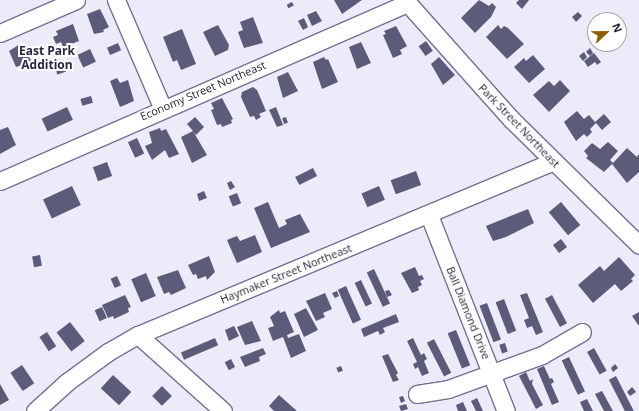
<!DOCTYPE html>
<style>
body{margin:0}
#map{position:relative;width:639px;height:411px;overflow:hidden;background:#ebebfa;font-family:"Open Sans",sans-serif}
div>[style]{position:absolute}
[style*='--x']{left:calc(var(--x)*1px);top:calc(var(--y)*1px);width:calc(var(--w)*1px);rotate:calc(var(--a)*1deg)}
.building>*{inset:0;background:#5c5c7a;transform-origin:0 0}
.roads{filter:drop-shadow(1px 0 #717292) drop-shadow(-1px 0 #717292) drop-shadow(0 1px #717292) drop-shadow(0 -1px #717292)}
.minor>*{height:17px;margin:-8.5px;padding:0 8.5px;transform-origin:8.5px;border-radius:8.5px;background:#fff}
span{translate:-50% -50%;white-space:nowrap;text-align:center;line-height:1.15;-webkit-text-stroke:4px #fff;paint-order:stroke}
.street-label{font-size:11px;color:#1e1e2b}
.neighbourhood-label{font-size:12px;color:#262640;font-weight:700}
.north{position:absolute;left:587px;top:12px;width:40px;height:40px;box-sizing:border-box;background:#fff;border:1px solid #a5a5aa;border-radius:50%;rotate:68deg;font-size:11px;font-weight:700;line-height:16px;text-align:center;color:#1e1e2b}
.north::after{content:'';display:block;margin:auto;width:14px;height:18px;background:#8b5c02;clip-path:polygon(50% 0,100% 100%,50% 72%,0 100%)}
</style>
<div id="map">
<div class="building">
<i style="clip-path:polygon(334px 0,362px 0,342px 14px)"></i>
<i style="clip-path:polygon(479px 0,489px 6px,492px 3px,496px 7px,491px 17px,475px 33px,461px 18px)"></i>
<i style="clip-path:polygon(519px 0,529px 0,522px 9px,516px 3px)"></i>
<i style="left:292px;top:2px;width:4px;height:6px;rotate:63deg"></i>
<i style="clip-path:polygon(100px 9px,109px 27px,103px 30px,104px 32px,94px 34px,87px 14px)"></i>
<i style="clip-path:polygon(316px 11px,322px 21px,312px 26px,307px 15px)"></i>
<i style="clip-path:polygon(578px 12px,582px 16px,576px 22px,572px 17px)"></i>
<i style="clip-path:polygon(253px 17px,263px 43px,244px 48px,238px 32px,243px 30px,240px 22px)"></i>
<i style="clip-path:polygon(304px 18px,308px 27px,303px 30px,298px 21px)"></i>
<i style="clip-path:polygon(73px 24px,79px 41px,63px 47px,61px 42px,56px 44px,53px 37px,58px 35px,56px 31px)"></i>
<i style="clip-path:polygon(218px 25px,229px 45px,228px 50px,215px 56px,203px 32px)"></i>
<i style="clip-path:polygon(498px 25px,501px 29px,504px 26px,508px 28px,524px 44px,507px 59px,486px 37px)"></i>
<i style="clip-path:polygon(396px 26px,407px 46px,400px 50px,402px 54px,393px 58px,383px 35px,386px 34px,384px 31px)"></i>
<i style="clip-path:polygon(182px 29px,196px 64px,181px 70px,177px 60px,173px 62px,163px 37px)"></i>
<i style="left:426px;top:41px;width:12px;height:9px;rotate:55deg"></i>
<i style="clip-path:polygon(361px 42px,371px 63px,357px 69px,349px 47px)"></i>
<i style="left:118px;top:43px;width:8px;height:12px;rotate:67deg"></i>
<i style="clip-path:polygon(20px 44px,25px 45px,27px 50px,31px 48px,34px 55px,29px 57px,33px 64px,23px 68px,22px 65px,16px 67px,9px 51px)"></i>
<i style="clip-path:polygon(590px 48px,593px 53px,590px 56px,586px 52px)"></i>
<i style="left:90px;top:49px;width:14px;height:14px;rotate:65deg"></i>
<i style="clip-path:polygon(584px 52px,587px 57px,583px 61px,579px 56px)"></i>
<i style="clip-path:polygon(594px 53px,601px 62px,597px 65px,595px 62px,588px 67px,584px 61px)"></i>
<i style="clip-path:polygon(533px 55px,545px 69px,529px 83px,514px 67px,524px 58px,526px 61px)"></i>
<i style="clip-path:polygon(324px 57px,326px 60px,328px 59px,338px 82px,322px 89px,313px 62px)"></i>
<i style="clip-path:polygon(439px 57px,455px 75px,443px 85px,431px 64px)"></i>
<i style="left:64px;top:66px;width:6px;height:9px;rotate:72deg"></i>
<i style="clip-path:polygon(288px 72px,298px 91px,283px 98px,277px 77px)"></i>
<i style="clip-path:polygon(117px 78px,120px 83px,128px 80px,134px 101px,120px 107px,110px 81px)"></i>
<i style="clip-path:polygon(560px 80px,570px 91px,549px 112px,533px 95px,549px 81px,554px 86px)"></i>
<i style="clip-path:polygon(253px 87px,257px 90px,266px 111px,259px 114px,261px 117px,256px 120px,254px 116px,250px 117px,241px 97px,242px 92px)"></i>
<i style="left:91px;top:96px;width:7px;height:11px;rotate:74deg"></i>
<i style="clip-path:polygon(222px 98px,233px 119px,231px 120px,232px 123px,222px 127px,221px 124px,217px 125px,211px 110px,214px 109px,211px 103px)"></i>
<i style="left:67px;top:107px;width:14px;height:28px;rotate:65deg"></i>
<i style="clip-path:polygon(276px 107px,283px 125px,277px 127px,269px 110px)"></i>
<i style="clip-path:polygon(577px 111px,584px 119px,589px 115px,595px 122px,604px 114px,611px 122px,602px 130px,596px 123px,590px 129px,592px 132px,587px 137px,584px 134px,576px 141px,564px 122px)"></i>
<i style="clip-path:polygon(195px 117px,204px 127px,196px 135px,193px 131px,207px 155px,192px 163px,181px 137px,193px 131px,187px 124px)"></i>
<i style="left:286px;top:117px;width:6px;height:4px;rotate:72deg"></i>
<i style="clip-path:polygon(8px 127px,16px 145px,0 154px,0 130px)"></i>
<i style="clip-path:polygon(160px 128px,161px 131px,166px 129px,179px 154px,169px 158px,165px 150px,152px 160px,145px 146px,152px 143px,149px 132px)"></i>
<i style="left:137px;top:138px;width:17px;height:10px;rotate:65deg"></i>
<i style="clip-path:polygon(608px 142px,618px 151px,610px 160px,613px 163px,627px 148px,637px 157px,639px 154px,639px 172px,627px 183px,612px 164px,604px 172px,586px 158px,588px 156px,584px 151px,592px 143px,600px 149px)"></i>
<i style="left:107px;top:162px;width:15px;height:15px;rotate:70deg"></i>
<i style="left:313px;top:168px;width:9px;height:20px;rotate:63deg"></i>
<i style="left:416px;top:171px;width:15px;height:27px;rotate:70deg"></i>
<i style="clip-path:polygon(231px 181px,235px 187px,230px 190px,227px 183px)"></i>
<i style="left:72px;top:186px;width:21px;height:32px;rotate:65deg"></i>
<i style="left:379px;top:186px;width:15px;height:19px;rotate:67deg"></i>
<i style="clip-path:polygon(204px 191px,207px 198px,199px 201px,197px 194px)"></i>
<i style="left:237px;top:193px;width:11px;height:9px;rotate:68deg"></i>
<i style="clip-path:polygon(268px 202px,279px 228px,287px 224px,285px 220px,300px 214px,310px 232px,271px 248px,254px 208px)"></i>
<i style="left:561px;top:202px;width:30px;height:16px;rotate:50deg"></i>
<i style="clip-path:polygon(528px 209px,534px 223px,506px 237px,493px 241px,486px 226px)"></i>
<i style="clip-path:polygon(255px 235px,262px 252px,237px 263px,227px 240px,237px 236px,240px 241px)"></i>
<i style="left:561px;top:239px;width:10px;height:10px;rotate:53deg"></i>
<i style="left:40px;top:255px;width:11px;height:8px;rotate:80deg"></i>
<i style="clip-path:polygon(209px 256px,215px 272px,207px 280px,206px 276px,198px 279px,196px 274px,193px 275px,188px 265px)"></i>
<i style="clip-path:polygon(619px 257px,635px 275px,631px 279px,633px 281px,621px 291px,615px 284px,593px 303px,578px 285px,600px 266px,604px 271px)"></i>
<i style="clip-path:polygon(415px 267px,419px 276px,422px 275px,424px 279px,420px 281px,422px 285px,418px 287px,419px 290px,412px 293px,401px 273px)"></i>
<i style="left:374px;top:269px;width:38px;height:8px;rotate:65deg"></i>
<i style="clip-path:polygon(178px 270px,186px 288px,171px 295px,169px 292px,164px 294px,157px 277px)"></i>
<i style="left:146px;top:273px;width:25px;height:16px;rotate:67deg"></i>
<i style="left:117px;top:276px;width:10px;height:7px;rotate:66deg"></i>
<i style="left:361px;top:280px;width:26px;height:7px;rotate:65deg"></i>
<i style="left:346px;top:286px;width:37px;height:9px;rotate:66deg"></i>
<i style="clip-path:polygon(389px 290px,392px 295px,387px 297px,385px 291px)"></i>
<i style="clip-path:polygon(337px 291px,339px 296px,335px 298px,332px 293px)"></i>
<i style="clip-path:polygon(325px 293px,332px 309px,323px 313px,325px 317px,316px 321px,306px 301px)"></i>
<i style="clip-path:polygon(527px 293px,543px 332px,536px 335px,532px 326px,527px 328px,524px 320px,529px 318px,520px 295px)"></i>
<i style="clip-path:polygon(125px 295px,131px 307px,128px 308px,129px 312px,114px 319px,113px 316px,108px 318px,102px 305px)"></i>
<i style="left:552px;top:295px;width:32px;height:8px;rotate:62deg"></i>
<i style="left:504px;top:299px;width:34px;height:9px;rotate:69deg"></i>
<i style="left:487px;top:303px;width:39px;height:8px;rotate:69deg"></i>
<i style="left:102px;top:307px;width:12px;height:8px;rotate:66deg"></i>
<i style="clip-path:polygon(306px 308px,318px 330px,304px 337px,294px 314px)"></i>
<i style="clip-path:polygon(279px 310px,280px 313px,285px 311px,294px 332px,287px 335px,288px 338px,299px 334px,306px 351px,291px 358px,283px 337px,273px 341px,268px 328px,274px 326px,270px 317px)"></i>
<i style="clip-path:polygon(639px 312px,639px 326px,632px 316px)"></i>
<i style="clip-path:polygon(396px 314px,399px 322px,383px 328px,385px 332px,380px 335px,378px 331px,364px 337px,361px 329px)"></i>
<i style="clip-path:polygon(252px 321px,261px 341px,245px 345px,237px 327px)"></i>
<i style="left:70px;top:322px;width:24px;height:17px;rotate:52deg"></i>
<i style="clip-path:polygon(234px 326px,239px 336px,229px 341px,225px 330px)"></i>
<i style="left:456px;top:330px;width:38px;height:9px;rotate:68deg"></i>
<i style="left:47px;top:332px;width:17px;height:9px;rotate:57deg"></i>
<i style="left:215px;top:338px;width:8px;height:37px;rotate:67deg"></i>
<i style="clip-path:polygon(413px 338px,421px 355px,424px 353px,427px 359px,424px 361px,429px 373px,422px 376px,418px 367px,415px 369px,413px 364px,417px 362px,407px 341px)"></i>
<i style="left:434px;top:339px;width:38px;height:8px;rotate:63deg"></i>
<i style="left:505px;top:343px;width:9px;height:6px;rotate:72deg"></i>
<i style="clip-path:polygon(263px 348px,266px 354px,259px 357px,260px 361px,245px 367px,240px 357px)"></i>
<i style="left:594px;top:348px;width:26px;height:8px;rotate:61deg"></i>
<i style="clip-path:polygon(388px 354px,398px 373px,396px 375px,399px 380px,393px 382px,382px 356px)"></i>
<i style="left:569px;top:357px;width:38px;height:8px;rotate:65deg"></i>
<i style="left:231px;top:359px;width:9px;height:7px;rotate:63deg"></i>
<i style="clip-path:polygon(615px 364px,618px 368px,613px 372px,611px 368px)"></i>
<i style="left:22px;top:365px;width:22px;height:14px;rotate:56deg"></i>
<i style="left:341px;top:366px;width:5px;height:5px;rotate:68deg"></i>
<i style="clip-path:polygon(544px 366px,550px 379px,552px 378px,554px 382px,551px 384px,559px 402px,552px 405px,537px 369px)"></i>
<i style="clip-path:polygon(526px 372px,530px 381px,533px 379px,532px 384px,543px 405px,536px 409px,519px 376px)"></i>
<i style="left:113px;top:375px;width:25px;height:18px;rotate:43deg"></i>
<i style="left:616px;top:376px;width:39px;height:8px;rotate:63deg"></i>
<i style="clip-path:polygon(0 384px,9px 400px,0 405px)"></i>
<i style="left:162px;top:386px;width:14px;height:14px;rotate:45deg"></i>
<i style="clip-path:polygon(632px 387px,636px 392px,630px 396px,627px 392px)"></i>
<i style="clip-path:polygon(602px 391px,613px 411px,604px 411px,595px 394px)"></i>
<i style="clip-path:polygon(279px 395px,297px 411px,274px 411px,269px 406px)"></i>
<i style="clip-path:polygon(403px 396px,405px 401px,401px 403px,399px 397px)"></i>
<i style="clip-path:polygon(477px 398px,483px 411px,476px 411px,471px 401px)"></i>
<i style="clip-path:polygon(587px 399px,593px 411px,584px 411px,580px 402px)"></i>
<i style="clip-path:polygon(463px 402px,467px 411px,458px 411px,456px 405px)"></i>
<i style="clip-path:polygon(406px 404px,408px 409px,401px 411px,399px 406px)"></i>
</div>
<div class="roads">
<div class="minor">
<i style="--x:116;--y:0;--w:119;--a:66.7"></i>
<i style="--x:405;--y:0;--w:161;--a:48.3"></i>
<i style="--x:512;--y:120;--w:178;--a:44.5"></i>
<i style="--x:0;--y:33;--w:83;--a:-23.5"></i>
<i style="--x:0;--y:181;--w:444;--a:-23.6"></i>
<i style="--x:429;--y:215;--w:211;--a:68.6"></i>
<i style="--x:138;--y:335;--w:114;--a:41.8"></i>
<i style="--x:417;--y:394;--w:31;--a:-9"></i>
<i style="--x:448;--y:389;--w:100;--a:-19.9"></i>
<i style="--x:542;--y:355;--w:46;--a:-29.9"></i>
<i style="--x:35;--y:411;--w:43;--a:-42.2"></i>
<i style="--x:67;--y:382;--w:51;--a:-36.2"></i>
<i style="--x:108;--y:352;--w:34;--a:-30"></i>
<i style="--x:138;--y:335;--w:449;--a:-22.7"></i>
</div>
</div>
<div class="street-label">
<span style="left:203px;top:91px;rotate:-23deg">Economy Street Northeast</span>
<span style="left:519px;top:126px;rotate:46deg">Park Street Northeast</span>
<span style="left:286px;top:274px;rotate:-22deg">Haymaker Street Northeast</span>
<span style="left:468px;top:313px;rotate:68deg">Ball Diamond Drive</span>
</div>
<div class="neighbourhood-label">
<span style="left:47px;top:58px">East Park<br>Addition</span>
</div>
<div class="north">N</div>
</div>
